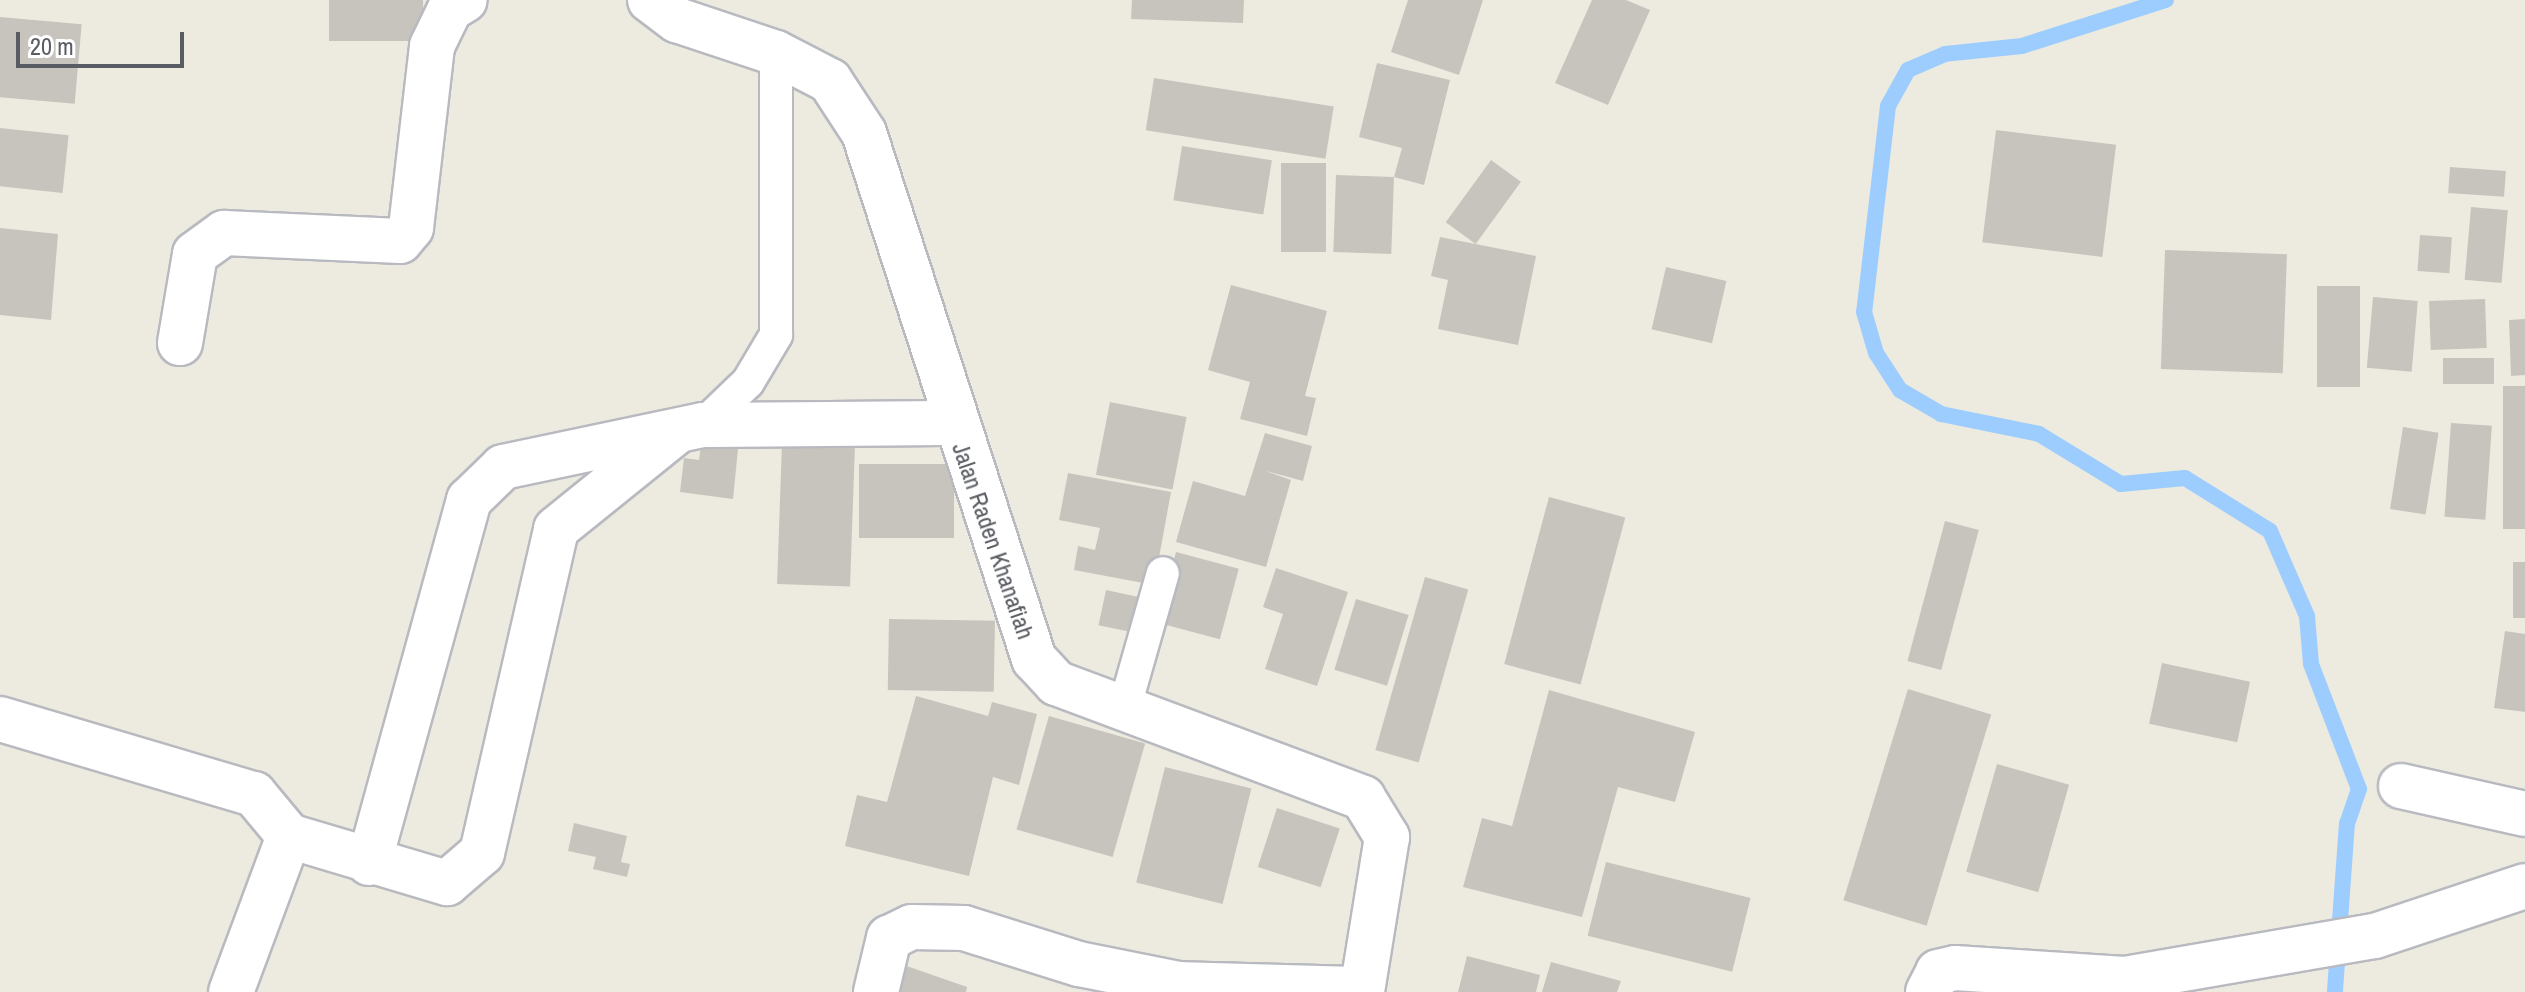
<!DOCTYPE html>
<style>
body{margin:0}
#map{position:relative;width:2525px;height:992px;overflow:hidden;background:#edebe0;font-family:"Archivo Narrow",sans-serif}
div>[style]{position:absolute}
[style*='--x']{left:calc(var(--x)*1px);top:calc(var(--y)*1px);width:calc(var(--w)*1px);rotate:calc(var(--a)*1deg)}
.stream>*{height:16px;margin:-8px;padding:0 8px;transform-origin:8px;border-radius:8px;background:#9dcdff}
.building>*{inset:0;background:#c7c4bd;transform-origin:0 0}
.roads{filter:drop-shadow(2px 0 #b8bac0) drop-shadow(-2px 0 #b8bac0) drop-shadow(0 2px #b8bac0) drop-shadow(0 -2px #b8bac0)}
.service>*{height:32px;margin:-16px;padding:0 16px;transform-origin:16px;border-radius:16px;background:#fff}
.minor>*{height:44px;margin:-22px;padding:0 22px;transform-origin:22px;border-radius:22px;background:#fff}
span{translate:-50% -50%;white-space:nowrap;text-align:center;line-height:1.15;-webkit-text-stroke:8px #fff;paint-order:stroke}
.street-label{font-size:24px;color:#595c62}
.scale{position:absolute;left:16px;top:32px;width:168px;height:36px;box-sizing:border-box;border:4px solid #595c62;border-top:0;padding-left:10px;font-size:24px;line-height:28px;white-space:nowrap;color:#595c62;-webkit-text-stroke:6px #fff;paint-order:stroke}
</style>
<div id="map">
<div class="stream">
<i style="--x:2166;--y:0;--w:151;--a:162.3"></i>
<i style="--x:2022;--y:46;--w:77;--a:174.1"></i>
<i style="--x:1945;--y:54;--w:40;--a:156.6"></i>
<i style="--x:1908;--y:70;--w:41;--a:119.1"></i>
<i style="--x:1888;--y:106;--w:207;--a:96.6"></i>
<i style="--x:1864;--y:312;--w:43;--a:73.7"></i>
<i style="--x:1876;--y:353;--w:44;--a:57"></i>
<i style="--x:1900;--y:390;--w:48;--a:30.3"></i>
<i style="--x:1941;--y:414;--w:100;--a:11.5"></i>
<i style="--x:2039;--y:434;--w:96;--a:31.4"></i>
<i style="--x:2121;--y:484;--w:64;--a:-5.4"></i>
<i style="--x:2185;--y:478;--w:100;--a:31.9"></i>
<i style="--x:2270;--y:531;--w:93;--a:66.5"></i>
<i style="--x:2307;--y:616;--w:48;--a:85.2"></i>
<i style="--x:2311;--y:664;--w:134;--a:69"></i>
<i style="--x:2359;--y:789;--w:36;--a:109"></i>
<i style="--x:2347;--y:823;--w:169;--a:94.1"></i>
</div>
<div class="building">
<i style="left:329px;top:0;width:94px;height:41px"></i>
<i style="clip-path:polygon(1132px 0,1244px 0,1243px 23px,1131px 19px)"></i>
<i style="clip-path:polygon(1408px 0,1483px 0,1459px 75px,1391px 52px)"></i>
<i style="clip-path:polygon(1592px 0,1626px 0,1650px 10px,1608px 105px,1555px 83px)"></i>
<i style="left:0;top:17px;width:82px;height:80px;rotate:5deg"></i>
<i style="clip-path:polygon(1377px 63px,1450px 80px,1424px 185px,1394px 177px,1402px 148px,1359px 137px)"></i>
<i style="left:1154px;top:78px;width:182px;height:53px;rotate:9deg"></i>
<i style="left:0;top:128px;width:69px;height:58px;rotate:6deg"></i>
<i style="left:1996px;top:130px;width:121px;height:113px;rotate:7deg"></i>
<i style="left:1182px;top:146px;width:91px;height:55px;rotate:9deg"></i>
<i style="left:1491px;top:160px;width:37px;height:77px;rotate:36deg"></i>
<i style="left:1281px;top:163px;width:45px;height:89px"></i>
<i style="left:2450px;top:167px;width:56px;height:26px;rotate:4deg"></i>
<i style="left:1336px;top:175px;width:58px;height:77px;rotate:2deg"></i>
<i style="left:2471px;top:207px;width:37px;height:73px;rotate:5deg"></i>
<i style="clip-path:polygon(0 228px,58px 234px,51px 320px,0 315px)"></i>
<i style="left:2420px;top:235px;width:32px;height:36px;rotate:4deg"></i>
<i style="clip-path:polygon(1440px 237px,1536px 256px,1518px 345px,1438px 329px,1448px 280px,1431px 276px)"></i>
<i style="left:2165px;top:250px;width:122px;height:119px;rotate:2deg"></i>
<i style="left:1666px;top:267px;width:62px;height:64px;rotate:13deg"></i>
<i style="clip-path:polygon(1231px 285px,1327px 311px,1305px 396px,1316px 398px,1307px 436px,1240px 419px,1250px 382px,1208px 370px)"></i>
<i style="left:2317px;top:286px;width:43px;height:101px"></i>
<i style="left:2373px;top:297px;width:45px;height:71px;rotate:5deg"></i>
<i style="left:2485px;top:299px;width:49px;height:56px;rotate:88deg"></i>
<i style="clip-path:polygon(2525px 319px,2525px 375px,2511px 376px,2509px 320px)"></i>
<i style="left:2443px;top:358px;width:51px;height:26px"></i>
<i style="left:2503px;top:386px;width:22px;height:143px"></i>
<i style="left:1110px;top:402px;width:78px;height:74px;rotate:11deg"></i>
<i style="left:2451px;top:423px;width:41px;height:94px;rotate:4deg"></i>
<i style="left:2403px;top:427px;width:36px;height:83px;rotate:9deg"></i>
<i style="clip-path:polygon(1265px 433px,1312px 446px,1303px 481px,1266px 471px,1291px 480px,1266px 567px,1176px 542px,1193px 481px,1245px 496px)"></i>
<i style="left:782px;top:443px;width:73px;height:141px;rotate:2deg"></i>
<i style="clip-path:polygon(701px 445px,738px 449px,733px 499px,680px 492px,684px 458px,699px 460px)"></i>
<i style="left:954px;top:464px;width:74px;height:95px;rotate:90deg"></i>
<i style="clip-path:polygon(1068px 473px,1171px 492px,1154px 585px,1074px 570px,1078px 546px,1095px 550px,1100px 528px,1059px 520px)"></i>
<i style="left:1549px;top:497px;width:79px;height:173px;rotate:15deg"></i>
<i style="left:1945px;top:521px;width:35px;height:145px;rotate:15deg"></i>
<i style="left:1176px;top:552px;width:65px;height:73px;rotate:15deg"></i>
<i style="left:2513px;top:562px;width:12px;height:56px"></i>
<i style="clip-path:polygon(1276px 568px,1348px 592px,1317px 686px,1265px 669px,1283px 614px,1263px 607px)"></i>
<i style="left:1425px;top:577px;width:45px;height:180px;rotate:16deg"></i>
<i style="left:1106px;top:590px;width:38px;height:36px;rotate:12deg"></i>
<i style="left:1356px;top:599px;width:55px;height:74px;rotate:17deg"></i>
<i style="left:889px;top:619px;width:106px;height:71px;rotate:1deg"></i>
<i style="clip-path:polygon(2505px 631px,2525px 634px,2525px 712px,2494px 708px)"></i>
<i style="left:2162px;top:663px;width:90px;height:62px;rotate:12deg"></i>
<i style="left:1908px;top:689px;width:87px;height:221px;rotate:17deg"></i>
<i style="clip-path:polygon(1549px 690px,1695px 732px,1675px 802px,1618px 787px,1582px 917px,1463px 887px,1482px 818px,1512px 826px)"></i>
<i style="clip-path:polygon(916px 696px,988px 716px,992px 702px,1037px 714px,1019px 785px,993px 777px,969px 876px,845px 846px,857px 795px,887px 802px)"></i>
<i style="left:1049px;top:716px;width:100px;height:118px;rotate:16deg"></i>
<i style="left:1997px;top:764px;width:75px;height:112px;rotate:16deg"></i>
<i style="left:1165px;top:767px;width:89px;height:119px;rotate:14deg"></i>
<i style="left:1277px;top:808px;width:66px;height:62px;rotate:18deg"></i>
<i style="clip-path:polygon(574px 823px,627px 836px,621px 862px,630px 864px,627px 877px,593px 869px,596px 857px,568px 851px)"></i>
<i style="left:1606px;top:862px;width:149px;height:76px;rotate:14deg"></i>
<i style="clip-path:polygon(1467px 956px,1540px 975px,1536px 992px,1458px 992px)"></i>
<i style="clip-path:polygon(1551px 962px,1621px 981px,1617px 992px,1542px 992px)"></i>
<i style="clip-path:polygon(901px 964px,967px 987px,966px 992px,892px 992px)"></i>
</div>
<div class="roads">
<div class="service">
<i style="--x:703;--y:425;--w:62;--a:-43.7"></i>
<i style="--x:748;--y:382;--w:55;--a:-59.2"></i>
<i style="--x:776;--y:335;--w:282;--a:-90"></i>
<i style="--x:1125;--y:706;--w:138;--a:-74.1"></i>
</div>
<div class="minor">
<i style="--x:650;--y:0;--w:34;--a:37"></i>
<i style="--x:677;--y:20;--w:104;--a:18.4"></i>
<i style="--x:776;--y:53;--w:61;--a:27.4"></i>
<i style="--x:830;--y:81;--w:62;--a:56.8"></i>
<i style="--x:864;--y:133;--w:553;--a:72.09"></i>
<i style="--x:1034;--y:659;--w:33;--a:47"></i>
<i style="--x:1056;--y:683;--w:328;--a:20.5"></i>
<i style="--x:1363;--y:798;--w:46;--a:58.4"></i>
<i style="--x:1387;--y:837;--w:157;--a:99.2"></i>
<i style="--x:180;--y:343;--w:90;--a:-80.4"></i>
<i style="--x:195;--y:254;--w:36;--a:-36"></i>
<i style="--x:224;--y:233;--w:176;--a:2.6"></i>
<i style="--x:400;--y:241;--w:17;--a:-50"></i>
<i style="--x:411;--y:228;--w:183;--a:-83.4"></i>
<i style="--x:432;--y:46;--w:41;--a:-64.1"></i>
<i style="--x:450;--y:9;--w:17;--a:-31"></i>
<i style="--x:0;--y:719;--w:265;--a:16.5"></i>
<i style="--x:254;--y:794;--w:55;--a:50.2"></i>
<i style="--x:289;--y:836;--w:165;--a:16.6"></i>
<i style="--x:447;--y:883;--w:46;--a:-40.6"></i>
<i style="--x:482;--y:853;--w:332;--a:-77.1"></i>
<i style="--x:556;--y:529;--w:153;--a:-38.9"></i>
<i style="--x:2401;--y:786;--w:127;--a:12.7"></i>
<i style="--x:369;--y:863;--w:377;--a:-74.6"></i>
<i style="--x:469;--y:500;--w:47;--a:-44.1"></i>
<i style="--x:503;--y:467;--w:204;--a:-11.9"></i>
<i style="--x:703;--y:425;--w:250;--a:-0.5"></i>
<i style="--x:231;--y:992;--w:166;--a:-69.6"></i>
<i style="--x:876;--y:992;--w:56;--a:-76.5"></i>
<i style="--x:889;--y:938;--w:25;--a:-26"></i>
<i style="--x:912;--y:927;--w:52;--a:1.1"></i>
<i style="--x:964;--y:928;--w:121;--a:17.4"></i>
<i style="--x:1079;--y:964;--w:102;--a:11.3"></i>
<i style="--x:1179;--y:984;--w:183;--a:1.6"></i>
<i style="--x:1928;--y:992;--w:22;--a:-63"></i>
<i style="--x:1938;--y:972;--w:17;--a:-13"></i>
<i style="--x:1955;--y:968;--w:170;--a:3.7"></i>
<i style="--x:2125;--y:979;--w:254;--a:-9.8"></i>
<i style="--x:2375;--y:936;--w:158;--a:-18.4"></i>
</div>
</div>
<div class="street-label">
<span style="left:993px;top:541px;rotate:71deg">Jalan Raden Khanafiah</span>
</div>
<div class="scale">20 m</div>
</div>
